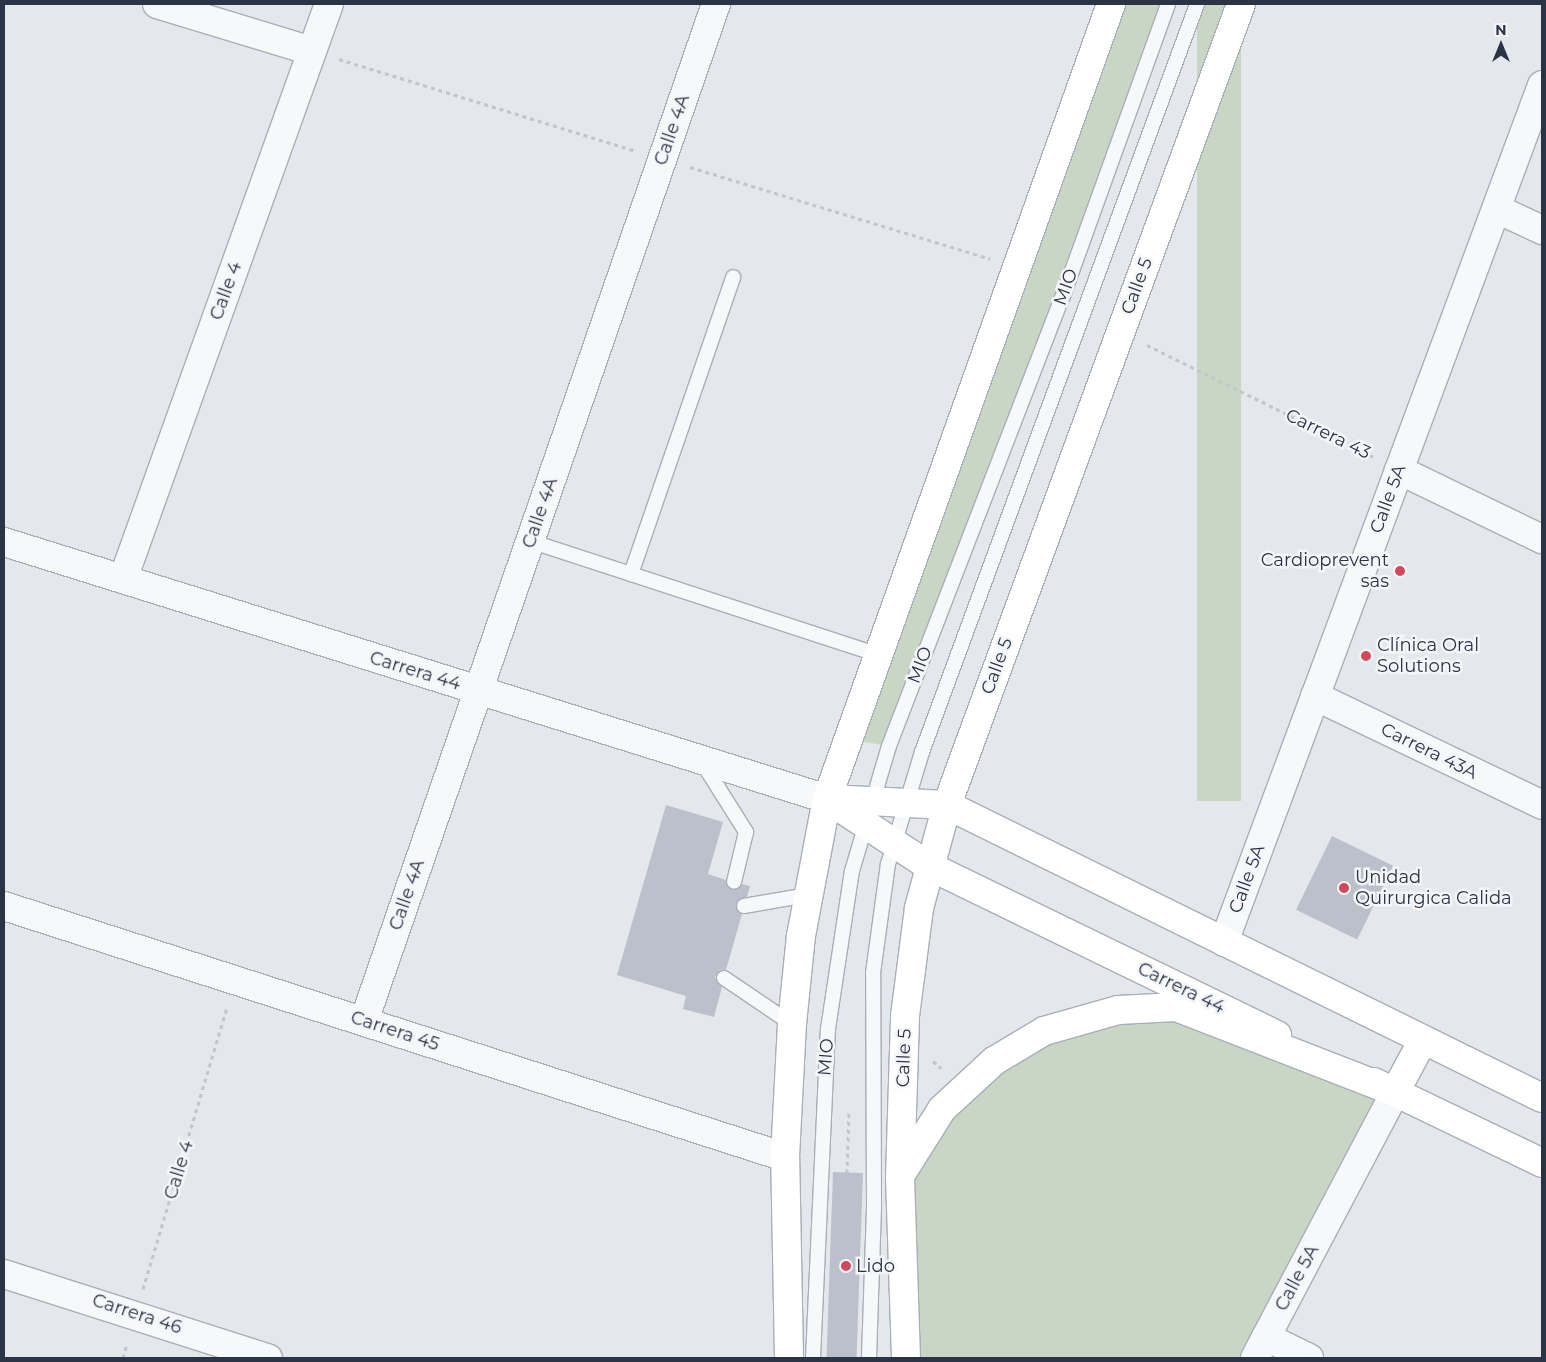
<!DOCTYPE html>
<meta charset="utf-8">
<style>
body{margin:0}
#map{position:relative;width:1546px;height:1362px;overflow:hidden;background:#e4e7ec;font-family:Montserrat,sans-serif}
div>[style]{position:absolute}
[style*='--x']{left:calc(var(--x)*1px);top:calc(var(--y)*1px);width:calc(var(--w)*1px);rotate:calc(var(--a)*1deg)}
.green>*{inset:0;background:#c9d6c5;transform-origin:0 0}
.building>*{inset:0;background:#bbc0ca;transform-origin:0 0}
.path>*{height:3px;margin-top:-1.5px;transform-origin:0;background:repeating-linear-gradient(90deg,#c2c5cb 0 4px,transparent 0 8px)}
.roads{filter:drop-shadow(1px 0 #a9aeb7) drop-shadow(-1px 0 #a9aeb7) drop-shadow(0 1px #a9aeb7) drop-shadow(0 -1px #a9aeb7)}
.service>*{height:14px;margin:-7px;padding:0 7px;transform-origin:7px;border-radius:7px;background:#f7f8fa}
.minor>*{height:28px;margin:-14px;padding:0 14px;transform-origin:14px;border-radius:14px;background:#f7f8fa}
.tertiary>*{height:28px;margin:-14px;padding:0 14px;transform-origin:14px;border-radius:14px;background:#f7f8fa}
.secondary>*{height:28px;margin:-14px;padding:0 14px;transform-origin:14px;border-radius:14px;background:#fff}
.primary>*{height:28px;margin:-14px;padding:0 14px;transform-origin:14px;border-radius:14px;background:#fff}
.dots>*{width:14px;height:14px;translate:-50% -50%;box-sizing:border-box;border:2px solid #f4f6f9;border-radius:50%}
span{translate:-50% -50%;white-space:nowrap;text-align:center;line-height:1.15;-webkit-text-stroke:5px #f4f6f9;paint-order:stroke}
.street-label{font-size:18px;color:#2b3445}
.poi-label{font-size:18px;color:#2b3445}
.right{translate:-100% -50%;text-align:right}
.left{translate:0 -50%;text-align:left}
.frame{position:absolute;inset:0;border:5px solid #2b3445;pointer-events:none}
.north{position:absolute;left:1476px;top:20px;width:50px;height:50px;-webkit-text-stroke:4px #f4f6f9;paint-order:stroke;rotate:0deg;font-size:14px;font-weight:700;line-height:20px;text-align:center;color:#2b3445}
.north::after{content:'';display:block;margin:auto;width:18px;height:22px;background:#2b3445;clip-path:polygon(50% 0,100% 100%,50% 72%,0 100%)}
</style>
<div id="map">
<div class="green">
<i style="clip-path:polygon(1111px 4px,1168px 4px,889px 746px,846px 739px)"></i>
<i style="left:1197px;top:4px;width:44px;height:797px"></i>
<i style="clip-path:polygon(1137px 1008px,1395px 1092px,1255px 1358px,906px 1358px,907px 1162px,979px 1072px)"></i>
</div>
<div class="building">
<i style="clip-path:polygon(666px 805px,723px 822px,708px 874px,726px 880px,732px 890px,742px 884px,750px 886px,747px 897px,736px 903px,742px 914px,726px 970px,720px 970px,715px 977px,722px 987px,714px 1017px,683px 1009px,686px 996px,617px 975px)"></i>
<i style="left:1332px;top:836px;width:68px;height:82px;rotate:26deg"></i>
<i style="left:833px;top:1172px;width:30px;height:186px;rotate:2deg"></i>
</div>
<div class="path">
<i style="--x:339;--y:59;--w:311;--a:17.2"></i>
<i style="--x:690;--y:167;--w:314;--a:17"></i>
<i style="--x:1147;--y:345;--w:253;--a:26.3"></i>
<i style="--x:933;--y:1061;--w:11;--a:41"></i>
<i style="--x:847;--y:1173;--w:63;--a:-88.2"></i>
<i style="--x:143;--y:1289;--w:293;--a:-73.4"></i>
<i style="--x:123;--y:1358;--w:16;--a:-75"></i>
</div>
<div class="roads">
<div class="service">
<i style="--x:530;--y:541;--w:367;--a:18.1"></i>
<i style="--x:631;--y:574;--w:314;--a:-71"></i>
<i style="--x:702;--y:762;--w:83;--a:57.8"></i>
<i style="--x:746;--y:832;--w:51;--a:103.5"></i>
<i style="--x:744;--y:906;--w:65;--a:-9.8"></i>
<i style="--x:724;--y:978;--w:82;--a:34.1"></i>
<i style="--x:813;--y:1358;--w:329;--a:-87.4"></i>
<i style="--x:828;--y:1029;--w:160;--a:-81.4"></i>
<i style="--x:852;--y:871;--w:130;--a:-73.5"></i>
<i style="--x:889;--y:746;--w:482;--a:-68.9"></i>
<i style="--x:1063;--y:296;--w:310;--a:-70.2"></i>
<i style="--x:869;--y:1358;--w:151;--a:-88.1"></i>
<i style="--x:874;--y:1207;--w:234;--a:-90.2"></i>
<i style="--x:873;--y:973;--w:110;--a:-82.2"></i>
<i style="--x:888;--y:864;--w:117;--a:-73.1"></i>
<i style="--x:922;--y:752;--w:797;--a:-69.81"></i>
</div>
<div class="minor">
<i style="--x:157;--y:4;--w:162;--a:16.9"></i>
<i style="--x:1497;--y:209;--w:50;--a:25"></i>
<i style="--x:1399;--y:470;--w:159;--a:25.8"></i>
<i style="--x:123;--y:579;--w:611;--a:-70.29"></i>
<i style="--x:1315;--y:696;--w:252;--a:25.6"></i>
<i style="--x:4;--y:906;--w:820;--a:17.82"></i>
<i style="--x:1224;--y:942;--w:914;--a:-69.64"></i>
<i style="--x:364;--y:1021;--w:1076;--a:-70.91"></i>
<i style="--x:4;--y:1274;--w:277;--a:17.7"></i>
<i style="--x:1266;--y:1337;--w:48;--a:26"></i>
<i style="--x:1255;--y:1358;--w:301;--a:-62.2"></i>
</div>
<div class="tertiary">
<i style="--x:4;--y:542;--w:862;--a:17.34"></i>
</div>
<div class="secondary">
<i style="--x:827;--y:799;--w:122;--a:33.3"></i>
<i style="--x:929;--y:866;--w:387;--a:25.9"></i>
<i style="--x:829;--y:799;--w:118;--a:2.9"></i>
<i style="--x:947;--y:805;--w:663;--a:26.22"></i>
<i style="--x:1374;--y:1082;--w:187;--a:25.7"></i>
<i style="--x:1395;--y:1092;--w:59;--a:-61.7"></i>
</div>
<div class="primary">
<i style="--x:903;--y:1171;--w:73;--a:-57.8"></i>
<i style="--x:942;--y:1109;--w:71;--a:-42.7"></i>
<i style="--x:994;--y:1061;--w:58;--a:-31"></i>
<i style="--x:1044;--y:1031;--w:77;--a:-15.8"></i>
<i style="--x:1118;--y:1010;--w:58;--a:-3"></i>
<i style="--x:1176;--y:1007;--w:235;--a:21.2"></i>
<i style="--x:789;--y:1358;--w:201;--a:-91.1"></i>
<i style="--x:785;--y:1157;--w:133;--a:-87"></i>
<i style="--x:792;--y:1024;--w:88;--a:-84.2"></i>
<i style="--x:801;--y:936;--w:139;--a:-79.3"></i>
<i style="--x:827;--y:799;--w:844;--a:-70.34"></i>
<i style="--x:906;--y:1358;--w:181;--a:-91.9"></i>
<i style="--x:900;--y:1177;--w:161;--a:-88.2"></i>
<i style="--x:905;--y:1016;--w:109;--a:-82.6"></i>
<i style="--x:919;--y:908;--w:107;--a:-74.8"></i>
<i style="--x:947;--y:805;--w:853;--a:-69.84"></i>
</div>
</div>
<div class="dots">
<i style="left:1400px;top:571px;background:#d1495b"></i>
<i style="left:1366px;top:656px;background:#d1495b"></i>
<i style="left:1344px;top:888px;background:#d1495b"></i>
<i style="left:846px;top:1266px;background:#d1495b"></i>
</div>
<div class="street-label">
<span style="left:672px;top:130px;rotate:-71deg">Calle 4A</span>
<span style="left:1137px;top:286px;rotate:-70deg">Calle 5</span>
<span style="left:1066px;top:287px;rotate:-70deg">MIO</span>
<span style="left:226px;top:291px;rotate:-70deg">Calle 4</span>
<span style="left:1328px;top:434px;rotate:26deg">Carrera 43</span>
<span style="left:1388px;top:499px;rotate:-70deg">Calle 5A</span>
<span style="left:540px;top:513px;rotate:-71deg">Calle 4A</span>
<span style="left:920px;top:665px;rotate:-69deg">MIO</span>
<span style="left:997px;top:666px;rotate:-70deg">Calle 5</span>
<span style="left:415px;top:671px;rotate:17deg">Carrera 44</span>
<span style="left:1429px;top:751px;rotate:26deg">Carrera 43A</span>
<span style="left:1247px;top:879px;rotate:-70deg">Calle 5A</span>
<span style="left:407px;top:895px;rotate:-71deg">Calle 4A</span>
<span style="left:1181px;top:988px;rotate:26deg">Carrera 44</span>
<span style="left:395px;top:1031px;rotate:18deg">Carrera 45</span>
<span style="left:826px;top:1057px;rotate:-86deg">MIO</span>
<span style="left:904px;top:1058px;rotate:-88deg">Calle 5</span>
<span style="left:179px;top:1170px;rotate:-73deg">Calle 4</span>
<span style="left:1297px;top:1278px;rotate:-62deg">Calle 5A</span>
<span style="left:137px;top:1314px;rotate:18deg">Carrera 46</span>
</div>
<div class="poi-label">
<span class="right" style="left:1389px;top:571px">Cardioprevent<br>sas</span>
<span class="left" style="left:1377px;top:656px">Clínica Oral<br>Solutions</span>
<span class="left" style="left:1355px;top:888px">Unidad<br>Quirurgica Calida</span>
<span class="left" style="left:856px;top:1266px">Lido</span>
</div>
<div class="frame"></div>
<div class="north">N</div>
</div>
